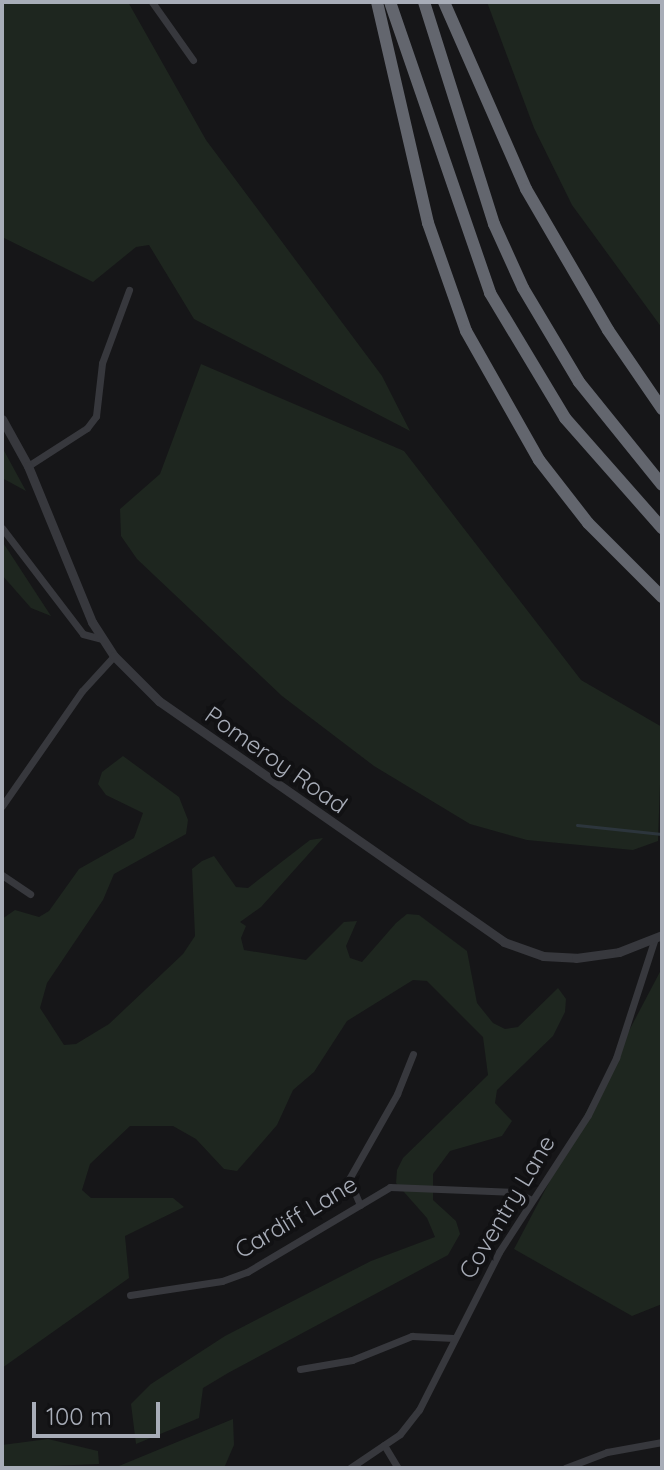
<!DOCTYPE html>
<style>
body{margin:0}
#map{position:relative;width:664px;height:1470px;overflow:hidden;background:#161618;font-family:Quicksand,sans-serif}
div>[style]{position:absolute}
[style*='--x']{left:calc(var(--x)*1px);top:calc(var(--y)*1px);width:calc(var(--w)*1px);rotate:calc(var(--a)*1deg)}
.green>*{inset:0;background:#1e261f}
.stream>*{height:3px;margin:-1.5px;padding:0 1.5px;transform-origin:1.5px;border-radius:1.5px;background:#2c353c}
.minor>*{height:7px;margin:-3.5px;padding:0 3.5px;transform-origin:3.5px;border-radius:3.5px;background:#37383d}
.tertiary>*{height:9px;margin:-4.5px;padding:0 4.5px;transform-origin:4.5px;border-radius:4.5px;background:#37383d}
.motorway>*{height:12px;margin:-6px;padding:0 6px;transform-origin:6px;border-radius:6px;background:#63666e}
span{translate:-50% -50%;white-space:nowrap;text-align:center;line-height:1.15;-webkit-text-stroke:8px #111113;paint-order:stroke}
.street-label{font-size:24px;color:#a8adb8}
.frame{position:absolute;inset:0;border:4px solid #a8adb8;pointer-events:none}
.scale{position:absolute;left:32px;top:1402px;width:128px;height:36px;box-sizing:border-box;border:4px solid #a8adb8;border-top:0;padding-left:10px;font-size:24px;line-height:28px;white-space:nowrap;color:#a8adb8;-webkit-text-stroke:6px #111113;paint-order:stroke}
</style>
<div id="map">
<div class="green">
<i style="clip-path:polygon(2px 2px,128px 2px,206px 140px,382px 376px,410px 431px,194px 319px,149px 245px,136px 247px,93px 282px,2px 237px)"></i>
<i style="clip-path:polygon(487px 2px,662px 2px,662px 328px,572px 205px,534px 128px)"></i>
<i style="clip-path:polygon(201px 364px,404px 451px,581px 680px,662px 727px,658px 841px,633px 850px,527px 840px,470px 824px,374px 766px,282px 696px,137px 559px,121px 536px,120px 509px,160px 474px)"></i>
<i style="clip-path:polygon(2px 447px,26px 491px,2px 478px)"></i>
<i style="clip-path:polygon(2px 541px,51px 616px,31px 608px,2px 575px)"></i>
<i style="clip-path:polygon(123px 756px,179px 797px,188px 820px,186px 834px,114px 874px,103px 900px,47px 983px,40px 1008px,64px 1045px,76px 1044px,109px 1024px,183px 954px,195px 936px,192px 869px,202px 861px,214px 856px,236px 887px,248px 888px,310px 840px,323px 838px,261px 907px,240px 922px,246px 926px,241px 938px,244px 950px,306px 960px,344px 922px,357px 921px,346px 946px,350px 958px,362px 962px,396px 923px,407px 914px,419px 915px,467px 951px,477px 1003px,493px 1023px,505px 1029px,518px 1027px,558px 988px,566px 999px,565px 1012px,553px 1036px,497px 1090px,495px 1103px,512px 1121px,502px 1136px,450px 1151px,433px 1174px,433px 1200px,456px 1221px,460px 1234px,448px 1255px,228px 1373px,203px 1388px,199px 1418px,136px 1444px,131px 1404px,151px 1384px,225px 1336px,371px 1261px,435px 1237px,427px 1218px,396px 1183px,397px 1170px,403px 1158px,488px 1075px,483px 1037px,427px 981px,413px 980px,347px 1021px,314px 1072px,293px 1090px,277px 1125px,237px 1171px,224px 1169px,196px 1139px,173px 1126px,130px 1126px,90px 1164px,82px 1190px,91px 1198px,173px 1198px,184px 1207px,125px 1236px,129px 1278px,2px 1368px,2px 919px,15px 910px,39px 917px,49px 911px,79px 869px,134px 838px,143px 813px,106px 795px,98px 784px,102px 772px)"></i>
<i style="clip-path:polygon(662px 968px,662px 1304px,632px 1316px,514px 1249px)"></i>
<i style="clip-path:polygon(233px 1419px,234px 1445px,224px 1468px,114px 1468px)"></i>
<i style="clip-path:polygon(48px 1439px,98px 1451px,99px 1464px,2px 1468px,2px 1445px)"></i>
</div>
<div class="stream">
<i style="--x:577;--y:825;--w:85;--a:6"></i>
</div>
<div class="minor">
<i style="--x:152;--y:2;--w:71;--a:54.7"></i>
<i style="--x:28;--y:466;--w:70;--a:-32.8"></i>
<i style="--x:87;--y:428;--w:15;--a:-53"></i>
<i style="--x:96;--y:416;--w:53;--a:-83.5"></i>
<i style="--x:102;--y:363;--w:78;--a:-69.7"></i>
<i style="--x:2;--y:528;--w:133;--a:52.6"></i>
<i style="--x:83;--y:634;--w:20;--a:15"></i>
<i style="--x:2;--y:806;--w:140;--a:-55.2"></i>
<i style="--x:82;--y:691;--w:47;--a:-47.6"></i>
<i style="--x:2;--y:875;--w:34;--a:34"></i>
<i style="--x:360;--y:1205;--w:28;--a:-113"></i>
<i style="--x:349;--y:1179;--w:98;--a:-60.5"></i>
<i style="--x:397;--y:1094;--w:43;--a:-68.2"></i>
<i style="--x:130;--y:1295;--w:93;--a:-8.7"></i>
<i style="--x:222;--y:1281;--w:27;--a:-20"></i>
<i style="--x:247;--y:1272;--w:166;--a:-30.7"></i>
<i style="--x:390;--y:1187;--w:126;--a:2.3"></i>
<i style="--x:516;--y:1192;--w:16;--a:27"></i>
<i style="--x:300;--y:1369;--w:53;--a:-9.8"></i>
<i style="--x:352;--y:1360;--w:65;--a:-21.8"></i>
<i style="--x:412;--y:1336;--w:42;--a:2.7"></i>
<i style="--x:384;--y:1445;--w:27;--a:59"></i>
<i style="--x:350;--y:1468;--w:60;--a:-34.2"></i>
<i style="--x:400;--y:1434;--w:31;--a:-52"></i>
<i style="--x:419;--y:1410;--w:177;--a:-63.1"></i>
<i style="--x:499;--y:1252;--w:163;--a:-57"></i>
<i style="--x:588;--y:1115;--w:64;--a:-63.8"></i>
<i style="--x:616;--y:1058;--w:126;--a:-72"></i>
<i style="--x:565;--y:1468;--w:45;--a:-20.9"></i>
<i style="--x:607;--y:1452;--w:56;--a:-10.3"></i>
</div>
<div class="tertiary">
<i style="--x:2;--y:419;--w:54;--a:61"></i>
<i style="--x:28;--y:466;--w:169;--a:67.7"></i>
<i style="--x:92;--y:622;--w:40;--a:57.1"></i>
<i style="--x:114;--y:656;--w:64;--a:45"></i>
<i style="--x:159;--y:701;--w:421;--a:34.9"></i>
<i style="--x:504;--y:942;--w:41;--a:19.7"></i>
<i style="--x:543;--y:956;--w:33;--a:3"></i>
<i style="--x:576;--y:958;--w:43;--a:-7.9"></i>
<i style="--x:619;--y:952;--w:46;--a:-21.6"></i>
</div>
<div class="motorway">
<i style="--x:377;--y:2;--w:227;--a:77"></i>
<i style="--x:428;--y:223;--w:114;--a:70.6"></i>
<i style="--x:466;--y:331;--w:148;--a:60.5"></i>
<i style="--x:539;--y:460;--w:80;--a:52.1"></i>
<i style="--x:588;--y:523;--w:105;--a:45"></i>
<i style="--x:390;--y:2;--w:308;--a:71"></i>
<i style="--x:490;--y:293;--w:146;--a:59"></i>
<i style="--x:565;--y:418;--w:147;--a:48.6"></i>
<i style="--x:424;--y:2;--w:233;--a:72.5"></i>
<i style="--x:494;--y:224;--w:70;--a:65.6"></i>
<i style="--x:523;--y:288;--w:109;--a:59.2"></i>
<i style="--x:579;--y:382;--w:132;--a:51.1"></i>
<i style="--x:444;--y:2;--w:204;--a:66.3"></i>
<i style="--x:526;--y:189;--w:163;--a:59.8"></i>
<i style="--x:608;--y:330;--w:96;--a:55.6"></i>
</div>
<div class="street-label">
<span style="left:276px;top:760px;rotate:35deg">Pomeroy Road</span>
<span style="left:507px;top:1207px;rotate:-59deg">Coventry Lane</span>
<span style="left:296px;top:1217px;rotate:-31deg">Cardiff Lane</span>
</div>
<div class="frame"></div>
<div class="scale">100 m</div>
</div>
